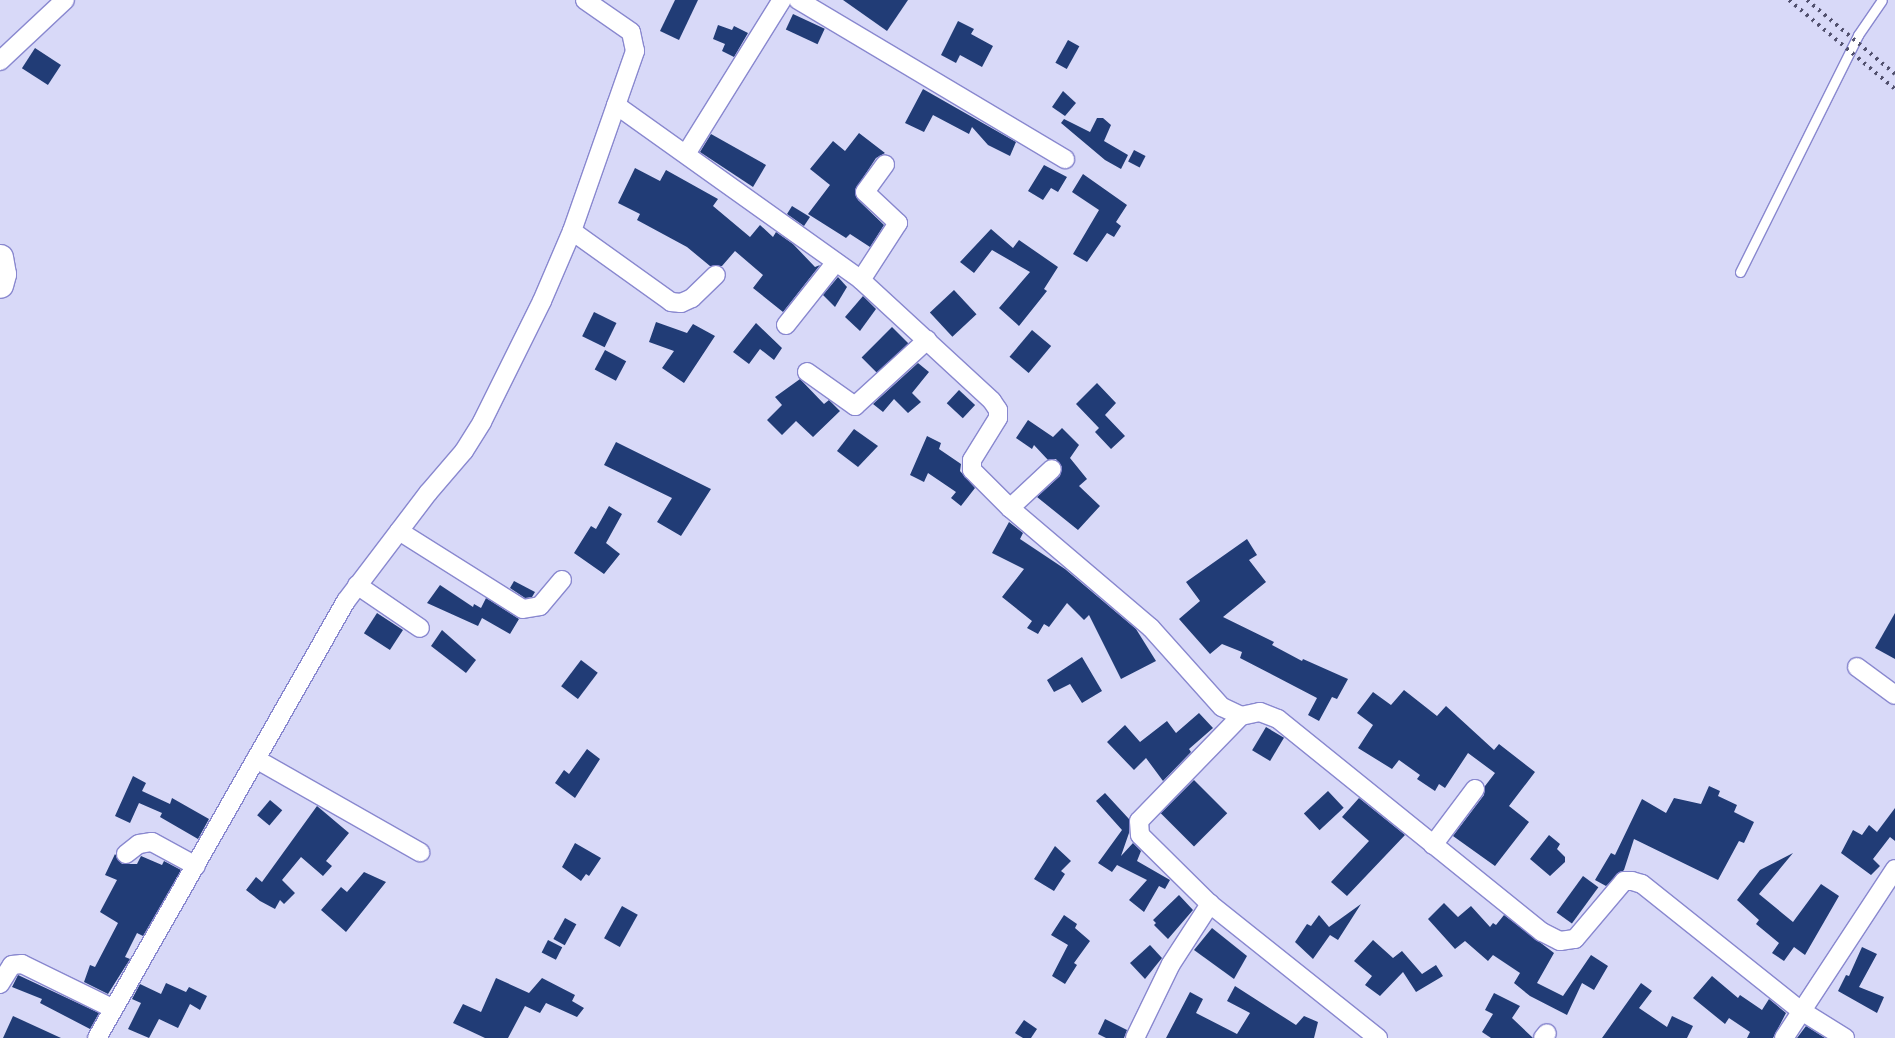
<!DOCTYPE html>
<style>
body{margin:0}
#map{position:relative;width:1895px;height:1038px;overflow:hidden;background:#d8d9f8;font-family:Raleway,sans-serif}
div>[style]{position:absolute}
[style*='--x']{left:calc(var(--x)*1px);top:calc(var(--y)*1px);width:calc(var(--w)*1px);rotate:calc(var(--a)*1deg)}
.building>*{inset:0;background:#213c76;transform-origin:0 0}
.roads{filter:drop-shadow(1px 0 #8988cf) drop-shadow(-1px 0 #8988cf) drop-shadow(0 1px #8988cf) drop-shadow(0 -1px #8988cf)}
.lane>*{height:9px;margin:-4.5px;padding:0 4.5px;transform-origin:4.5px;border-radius:4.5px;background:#fff}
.street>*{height:18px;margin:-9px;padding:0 9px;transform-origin:9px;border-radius:9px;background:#fff}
.secondary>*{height:25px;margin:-12.5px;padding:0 12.5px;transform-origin:12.5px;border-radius:12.5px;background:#fff}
.rail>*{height:4px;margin-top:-2px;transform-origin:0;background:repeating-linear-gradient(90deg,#51506d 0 2.5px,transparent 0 7.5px)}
span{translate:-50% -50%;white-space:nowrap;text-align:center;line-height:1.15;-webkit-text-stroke:5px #e7e7f7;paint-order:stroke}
</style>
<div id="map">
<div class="building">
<i style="clip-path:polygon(675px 0,698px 0,679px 40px,660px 31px)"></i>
<i style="clip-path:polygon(843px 0,908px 0,887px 31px)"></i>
<i style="left:793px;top:14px;width:35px;height:17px;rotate:25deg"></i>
<i style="clip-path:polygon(958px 21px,974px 29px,971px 34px,993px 46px,982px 67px,960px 55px,956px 63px,941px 55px)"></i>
<i style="clip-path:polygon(718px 25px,732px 30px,734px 26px,748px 33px,734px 57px,722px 51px,725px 44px,713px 39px)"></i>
<i style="left:1068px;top:40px;width:13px;height:26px;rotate:29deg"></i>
<i style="left:35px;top:48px;width:31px;height:24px;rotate:33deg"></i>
<i style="clip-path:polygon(923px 89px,1016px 142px,1010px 156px,988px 145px,972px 127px,969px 134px,933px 115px,924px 132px,905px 123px)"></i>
<i style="clip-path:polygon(1063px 91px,1076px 103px,1065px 116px,1052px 107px)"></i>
<i style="clip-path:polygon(1097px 118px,1103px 118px,1111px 125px,1104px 141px,1128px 155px,1121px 169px,1105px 160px,1061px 123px,1064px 119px,1090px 132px)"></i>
<i style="clip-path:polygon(859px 133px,885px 153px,876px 158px,855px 190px,858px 200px,884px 225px,870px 247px,850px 234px,846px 238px,808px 214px,830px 185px,810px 169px,833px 141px,845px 151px)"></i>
<i style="clip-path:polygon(711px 134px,766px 165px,753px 187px,700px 152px)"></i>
<i style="left:1134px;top:150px;width:13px;height:13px;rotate:27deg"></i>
<i style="clip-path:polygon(1044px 165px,1067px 177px,1058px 192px,1051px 188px,1043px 200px,1028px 191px)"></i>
<i style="clip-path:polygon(635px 168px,660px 181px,666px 170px,718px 199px,713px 206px,750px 237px,760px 225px,773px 237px,776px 232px,793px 244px,815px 267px,820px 265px,783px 312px,753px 288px,763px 275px,735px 251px,722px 266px,710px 266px,687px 247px,637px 220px,640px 214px,618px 203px)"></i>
<i style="clip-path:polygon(1083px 174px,1127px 205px,1116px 222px,1121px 226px,1114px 237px,1107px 233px,1087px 262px,1073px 254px,1099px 210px,1072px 192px)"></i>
<i style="clip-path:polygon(792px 206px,810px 217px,804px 226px,787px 214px)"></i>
<i style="clip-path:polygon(991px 229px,1013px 248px,1019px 240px,1058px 267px,1044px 289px,1047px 291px,1019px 326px,999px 308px,1030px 272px,992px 250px,974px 273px,960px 262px)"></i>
<i style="clip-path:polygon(838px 277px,847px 287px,835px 307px,823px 295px)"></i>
<i style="left:954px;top:290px;width:33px;height:33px;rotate:47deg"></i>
<i style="clip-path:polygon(863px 296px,876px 309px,860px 331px,845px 317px)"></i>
<i style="left:594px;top:312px;width:25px;height:27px;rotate:26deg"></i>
<i style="clip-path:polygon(656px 322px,687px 333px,693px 324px,715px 336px,684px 383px,662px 368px,674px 351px,649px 342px)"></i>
<i style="clip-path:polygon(756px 323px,782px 348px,774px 360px,760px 349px,749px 364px,733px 352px)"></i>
<i style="left:892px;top:327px;width:23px;height:43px;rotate:45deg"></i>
<i style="left:1032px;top:330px;width:25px;height:35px;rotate:40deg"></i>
<i style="left:605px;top:350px;width:24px;height:22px;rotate:28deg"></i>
<i style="clip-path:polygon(918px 363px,929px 372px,912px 393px,921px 402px,908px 413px,894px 399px,883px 412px,873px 404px)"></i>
<i style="clip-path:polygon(800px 379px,824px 404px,829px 400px,840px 411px,813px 437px,796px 421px,782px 435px,767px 420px,782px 405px,775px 397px)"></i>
<i style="clip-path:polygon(1097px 383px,1116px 403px,1105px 415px,1125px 436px,1111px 449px,1095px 432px,1099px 428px,1076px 404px)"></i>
<i style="left:959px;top:390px;width:22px;height:18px;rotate:43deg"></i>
<i style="clip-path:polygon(1028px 420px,1053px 437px,1062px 428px,1079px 445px,1070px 458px,1087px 479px,1079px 486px,1100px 506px,1078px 530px,1037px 497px,1060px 476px,1062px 467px,1056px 459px,1048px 460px,1034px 445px,1032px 449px,1016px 438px)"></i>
<i style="clip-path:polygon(854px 429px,878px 446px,858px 467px,837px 451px)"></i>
<i style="clip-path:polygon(927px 436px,941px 443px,939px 449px,961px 464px,960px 471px,975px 488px,961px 506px,951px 498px,956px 492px,928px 473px,924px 482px,910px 475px)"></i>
<i style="clip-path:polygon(616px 442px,711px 489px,681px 536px,657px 522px,672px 498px,604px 465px)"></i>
<i style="clip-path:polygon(609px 506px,622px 514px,606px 543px,620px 554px,604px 574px,574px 553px,591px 526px,596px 529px)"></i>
<i style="clip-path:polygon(1009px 522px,1023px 533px,1020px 539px,1065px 569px,1136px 629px,1156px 661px,1121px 679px,1089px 615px,1084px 620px,1067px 603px,1049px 627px,1044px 624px,1038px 634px,1027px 628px,1032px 621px,1002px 597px,1024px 569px,992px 553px)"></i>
<i style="clip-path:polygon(1247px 539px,1257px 555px,1249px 560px,1266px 582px,1223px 617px,1274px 642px,1272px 645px,1302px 661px,1303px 659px,1348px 679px,1337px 699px,1332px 697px,1319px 721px,1308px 715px,1317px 698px,1240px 658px,1242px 652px,1222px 644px,1210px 654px,1179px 619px,1200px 601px,1186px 582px)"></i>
<i style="clip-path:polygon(514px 581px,535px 592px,532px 597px,525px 598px,510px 588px)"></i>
<i style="clip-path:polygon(440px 585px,473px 607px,474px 604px,481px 608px,486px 598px,519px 619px,510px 634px,482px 618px,478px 626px,427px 603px)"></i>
<i style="left:377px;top:613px;width:31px;height:24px;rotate:33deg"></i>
<i style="clip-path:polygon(1895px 613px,1895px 659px,1875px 648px)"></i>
<i style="clip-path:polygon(442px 630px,476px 660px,466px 673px,431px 646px)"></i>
<i style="clip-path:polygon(1082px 657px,1102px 691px,1082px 703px,1070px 684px,1054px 692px,1047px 680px)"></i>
<i style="left:581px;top:660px;width:21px;height:33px;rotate:37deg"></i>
<i style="clip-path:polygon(1404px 690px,1437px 716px,1446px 706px,1494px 750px,1499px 744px,1535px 772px,1509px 806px,1529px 822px,1495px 866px,1453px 836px,1484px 795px,1485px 786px,1495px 773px,1468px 753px,1445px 788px,1439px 784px,1435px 791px,1417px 779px,1420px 775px,1399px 760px,1392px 769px,1358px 748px,1373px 725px,1357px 713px,1373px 692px,1391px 705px)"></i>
<i style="clip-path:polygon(1199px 713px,1213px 728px,1189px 749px,1191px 752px,1163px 781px,1146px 758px,1134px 770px,1107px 742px,1125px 725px,1140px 742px,1167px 721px,1176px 733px)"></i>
<i style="left:1266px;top:727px;width:21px;height:27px;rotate:31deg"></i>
<i style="clip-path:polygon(587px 749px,600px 759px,575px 798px,555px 783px,564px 770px,569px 774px)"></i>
<i style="clip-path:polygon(133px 776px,146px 783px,142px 791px,170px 804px,172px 798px,209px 819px,198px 839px,160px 817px,162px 813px,139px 803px,130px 823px,115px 816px)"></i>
<i style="left:1194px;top:780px;width:47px;height:47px;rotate:45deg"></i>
<i style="clip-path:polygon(1709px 786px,1720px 791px,1718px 796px,1737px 805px,1734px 812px,1754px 822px,1744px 843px,1739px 841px,1718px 880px,1634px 839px,1624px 870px,1606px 886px,1595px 880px,1611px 853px,1615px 855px,1642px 799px,1666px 813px,1674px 798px,1701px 804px)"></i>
<i style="left:1328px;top:791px;width:23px;height:33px;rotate:47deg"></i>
<i style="clip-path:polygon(1105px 793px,1129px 819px,1129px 833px,1121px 856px,1133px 843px,1141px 851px,1137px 861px,1170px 880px,1165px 889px,1159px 886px,1144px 912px,1129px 900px,1147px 880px,1117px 865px,1112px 872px,1098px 863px,1122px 830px,1096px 801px)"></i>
<i style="clip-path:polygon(1359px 798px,1405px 835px,1347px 896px,1331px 882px,1369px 841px,1342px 817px)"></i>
<i style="left:270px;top:800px;width:16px;height:20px;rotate:40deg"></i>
<i style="clip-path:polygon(317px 806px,349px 833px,326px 861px,332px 866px,323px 876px,301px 857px,282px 880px,295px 893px,284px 904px,280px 900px,275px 909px,260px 901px,246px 890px,256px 877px,262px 882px)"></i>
<i style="clip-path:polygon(1895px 808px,1895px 841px,1890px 837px,1873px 859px,1880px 866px,1871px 875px,1841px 853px,1853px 830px,1862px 835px,1869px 825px,1877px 832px)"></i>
<i style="clip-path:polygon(1549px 835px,1560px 844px,1557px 849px,1565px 857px,1565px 862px,1550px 876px,1530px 859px)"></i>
<i style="clip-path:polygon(575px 843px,601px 858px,589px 876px,586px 874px,581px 881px,562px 867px)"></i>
<i style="clip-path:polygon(1055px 846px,1071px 861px,1061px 871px,1065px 874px,1054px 891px,1034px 879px)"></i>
<i style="clip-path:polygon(1793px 853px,1759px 894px,1793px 922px,1821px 884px,1839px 896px,1805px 955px,1794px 947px,1784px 961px,1772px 953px,1779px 943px,1756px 924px,1759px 920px,1737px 900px,1760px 870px)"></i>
<i style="clip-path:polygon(115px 854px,122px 864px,137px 864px,141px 856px,162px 865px,164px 861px,181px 870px,143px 936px,137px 933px,125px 957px,130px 959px,108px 994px,84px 982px,90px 965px,95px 967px,118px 923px,100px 912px,117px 880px,105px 875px)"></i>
<i style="clip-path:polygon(364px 872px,386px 882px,346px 932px,321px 910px,341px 887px,347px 892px)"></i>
<i style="left:1583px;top:876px;width:19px;height:45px;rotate:36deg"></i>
<i style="clip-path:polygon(1179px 895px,1193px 910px,1168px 939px,1154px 925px,1156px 923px,1153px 920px)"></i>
<i style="clip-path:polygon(1444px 903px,1458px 917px,1471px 906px,1490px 927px,1493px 923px,1496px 925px,1504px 915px,1554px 953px,1537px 983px,1563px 996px,1591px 955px,1608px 966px,1594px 990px,1582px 983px,1567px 1015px,1530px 996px,1514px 983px,1520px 973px,1493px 955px,1488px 961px,1465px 941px,1455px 949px,1428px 919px)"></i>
<i style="clip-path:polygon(1361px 904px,1338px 940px,1330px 935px,1313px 959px,1295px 942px,1307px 924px,1311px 926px,1319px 915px,1329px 927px)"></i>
<i style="left:622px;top:906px;width:18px;height:37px;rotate:29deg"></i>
<i style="clip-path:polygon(1064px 915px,1077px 924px,1075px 928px,1090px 941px,1074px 963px,1077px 965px,1065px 984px,1052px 976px,1068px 945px,1051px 935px)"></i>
<i style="left:565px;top:918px;width:13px;height:24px;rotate:29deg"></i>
<i style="clip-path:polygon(1212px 928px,1247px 956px,1234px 979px,1194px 950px)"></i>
<i style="left:548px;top:940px;width:16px;height:14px;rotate:27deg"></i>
<i style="clip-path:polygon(1373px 940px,1393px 958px,1402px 951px,1422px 974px,1436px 965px,1443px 976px,1416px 992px,1403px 972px,1380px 996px,1365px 985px,1372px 976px,1354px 961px)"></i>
<i style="clip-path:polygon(1150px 945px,1162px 958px,1145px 979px,1130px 963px)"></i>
<i style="clip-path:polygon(1862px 947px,1877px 954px,1859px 987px,1884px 997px,1877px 1013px,1838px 991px,1846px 975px,1849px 976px)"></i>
<i style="clip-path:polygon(18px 975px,99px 1013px,90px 1029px,40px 1003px,42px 999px,12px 987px)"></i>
<i style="clip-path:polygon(1712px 976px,1738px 998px,1740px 995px,1762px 1010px,1769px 999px,1786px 1013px,1773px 1038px,1747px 1038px,1750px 1032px,1729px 1018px,1725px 1024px,1693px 998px)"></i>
<i style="clip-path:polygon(496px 978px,529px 993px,542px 978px,575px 995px,572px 1001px,584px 1008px,577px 1017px,546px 1003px,540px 1013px,525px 1006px,508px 1038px,485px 1038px,453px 1023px,463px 1004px,481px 1012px)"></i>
<i style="clip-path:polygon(166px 983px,186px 992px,189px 987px,207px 996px,200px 1010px,190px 1004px,178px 1028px,159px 1019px,149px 1038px,128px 1029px,141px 1003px,132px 999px,140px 984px,161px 994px)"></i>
<i style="clip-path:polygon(1641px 983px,1652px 991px,1639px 1008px,1667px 1027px,1672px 1016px,1693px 1026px,1687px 1038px,1602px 1038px)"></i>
<i style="clip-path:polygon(1235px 986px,1296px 1025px,1304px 1016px,1318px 1022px,1314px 1038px,1166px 1038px,1190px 992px,1203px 999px,1196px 1013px,1237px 1034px,1250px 1013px,1227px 1001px)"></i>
<i style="clip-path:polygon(1494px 993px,1520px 1006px,1512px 1018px,1533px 1038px,1491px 1038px,1482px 1032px,1493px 1014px,1485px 1010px)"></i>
<i style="clip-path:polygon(13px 1016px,61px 1038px,3px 1038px)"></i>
<i style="clip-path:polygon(1105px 1019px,1127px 1030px,1124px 1038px,1106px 1038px,1098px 1034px)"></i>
<i style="clip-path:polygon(1024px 1020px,1037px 1029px,1031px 1038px,1023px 1038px,1015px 1033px)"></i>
<i style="clip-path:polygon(1806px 1026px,1825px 1038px,1797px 1038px)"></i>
</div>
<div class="roads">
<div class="lane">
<i style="--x:1740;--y:272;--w:265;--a:-63.5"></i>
<i style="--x:1858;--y:35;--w:42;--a:-55.6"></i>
</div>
<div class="street">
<i style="--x:798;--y:0;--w:311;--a:30.8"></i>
<i style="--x:0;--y:61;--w:89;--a:-43.2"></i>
<i style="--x:616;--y:105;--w:301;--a:35.5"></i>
<i style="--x:861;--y:280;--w:178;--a:42.7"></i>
<i style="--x:992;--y:401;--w:11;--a:56"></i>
<i style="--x:998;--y:410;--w:8;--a:90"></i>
<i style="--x:998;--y:418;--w:49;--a:121.8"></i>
<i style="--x:972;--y:460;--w:10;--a:90"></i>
<i style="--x:972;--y:470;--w:54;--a:45"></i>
<i style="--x:1010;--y:508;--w:185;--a:40.4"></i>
<i style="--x:1151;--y:628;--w:106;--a:48.1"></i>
<i style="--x:1222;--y:707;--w:21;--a:25"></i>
<i style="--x:1241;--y:716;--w:19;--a:-12"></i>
<i style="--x:1260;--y:712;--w:19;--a:21"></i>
<i style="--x:1278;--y:719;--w:339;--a:38.9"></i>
<i style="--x:1542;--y:932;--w:20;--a:27"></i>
<i style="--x:1560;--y:941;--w:15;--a:-8"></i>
<i style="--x:1575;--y:939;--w:76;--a:-49.8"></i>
<i style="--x:1624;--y:881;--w:8;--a:0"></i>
<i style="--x:1632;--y:881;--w:10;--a:17"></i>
<i style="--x:1642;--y:884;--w:202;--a:38.6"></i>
<i style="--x:1800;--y:1010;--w:53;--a:31.9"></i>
<i style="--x:686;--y:154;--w:181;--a:-58.1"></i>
<i style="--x:572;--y:231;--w:122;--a:35.6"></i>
<i style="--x:671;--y:302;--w:10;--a:6"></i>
<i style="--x:681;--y:303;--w:12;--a:-24"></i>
<i style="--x:692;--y:298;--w:33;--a:-44"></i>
<i style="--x:861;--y:280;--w:68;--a:-57"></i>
<i style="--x:898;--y:223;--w:45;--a:-136.8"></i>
<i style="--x:865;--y:192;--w:34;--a:-54"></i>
<i style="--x:786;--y:325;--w:80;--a:-51.6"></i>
<i style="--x:807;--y:372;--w:59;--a:35.3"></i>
<i style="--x:855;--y:406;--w:98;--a:-42.5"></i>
<i style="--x:1010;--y:508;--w:57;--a:-42.9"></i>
<i style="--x:399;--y:531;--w:146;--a:32.2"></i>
<i style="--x:523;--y:609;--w:17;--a:-10"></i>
<i style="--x:540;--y:606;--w:34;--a:-50"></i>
<i style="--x:357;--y:585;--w:76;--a:34.3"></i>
<i style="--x:1857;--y:667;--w:47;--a:36.4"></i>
<i style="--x:1241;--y:716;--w:146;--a:134.2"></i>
<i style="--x:1139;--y:821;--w:14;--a:86"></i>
<i style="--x:1140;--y:835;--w:98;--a:44.6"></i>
<i style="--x:1210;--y:904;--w:215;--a:38.6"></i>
<i style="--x:256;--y:759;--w:189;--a:29.6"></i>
<i style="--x:1433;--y:845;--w:70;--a:-53.1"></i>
<i style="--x:126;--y:854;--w:16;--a:-38"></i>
<i style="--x:139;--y:844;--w:13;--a:-9"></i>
<i style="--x:152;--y:842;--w:50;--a:28.6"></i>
<i style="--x:0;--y:984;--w:22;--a:-58"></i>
<i style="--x:12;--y:965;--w:10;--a:-6"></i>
<i style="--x:22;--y:964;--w:102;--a:26.1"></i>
<i style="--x:97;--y:1038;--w:503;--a:-60.33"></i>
<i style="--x:346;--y:601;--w:136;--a:-52.8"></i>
<i style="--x:428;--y:493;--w:55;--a:-49.4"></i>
<i style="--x:464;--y:451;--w:34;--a:-58"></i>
<i style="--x:482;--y:422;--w:135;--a:-63.6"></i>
<i style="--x:542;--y:301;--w:76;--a:-66.8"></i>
<i style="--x:572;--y:231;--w:191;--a:-70.7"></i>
<i style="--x:635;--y:51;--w:19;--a:-102"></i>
<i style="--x:631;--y:32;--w:56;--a:-145.2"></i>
<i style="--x:1135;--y:1038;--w:82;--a:-64.1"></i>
<i style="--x:1171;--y:964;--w:72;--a:-57"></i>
<i style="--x:1543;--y:1038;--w:6;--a:-51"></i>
<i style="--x:1784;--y:1038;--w:202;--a:-56.7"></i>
</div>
<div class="secondary">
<i style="--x:0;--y:257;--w:17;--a:80"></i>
<i style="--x:3;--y:274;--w:11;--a:105"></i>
</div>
</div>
<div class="rail">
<i style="--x:1789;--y:0;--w:138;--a:40"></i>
<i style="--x:1807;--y:0;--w:115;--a:40.1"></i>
</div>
</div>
